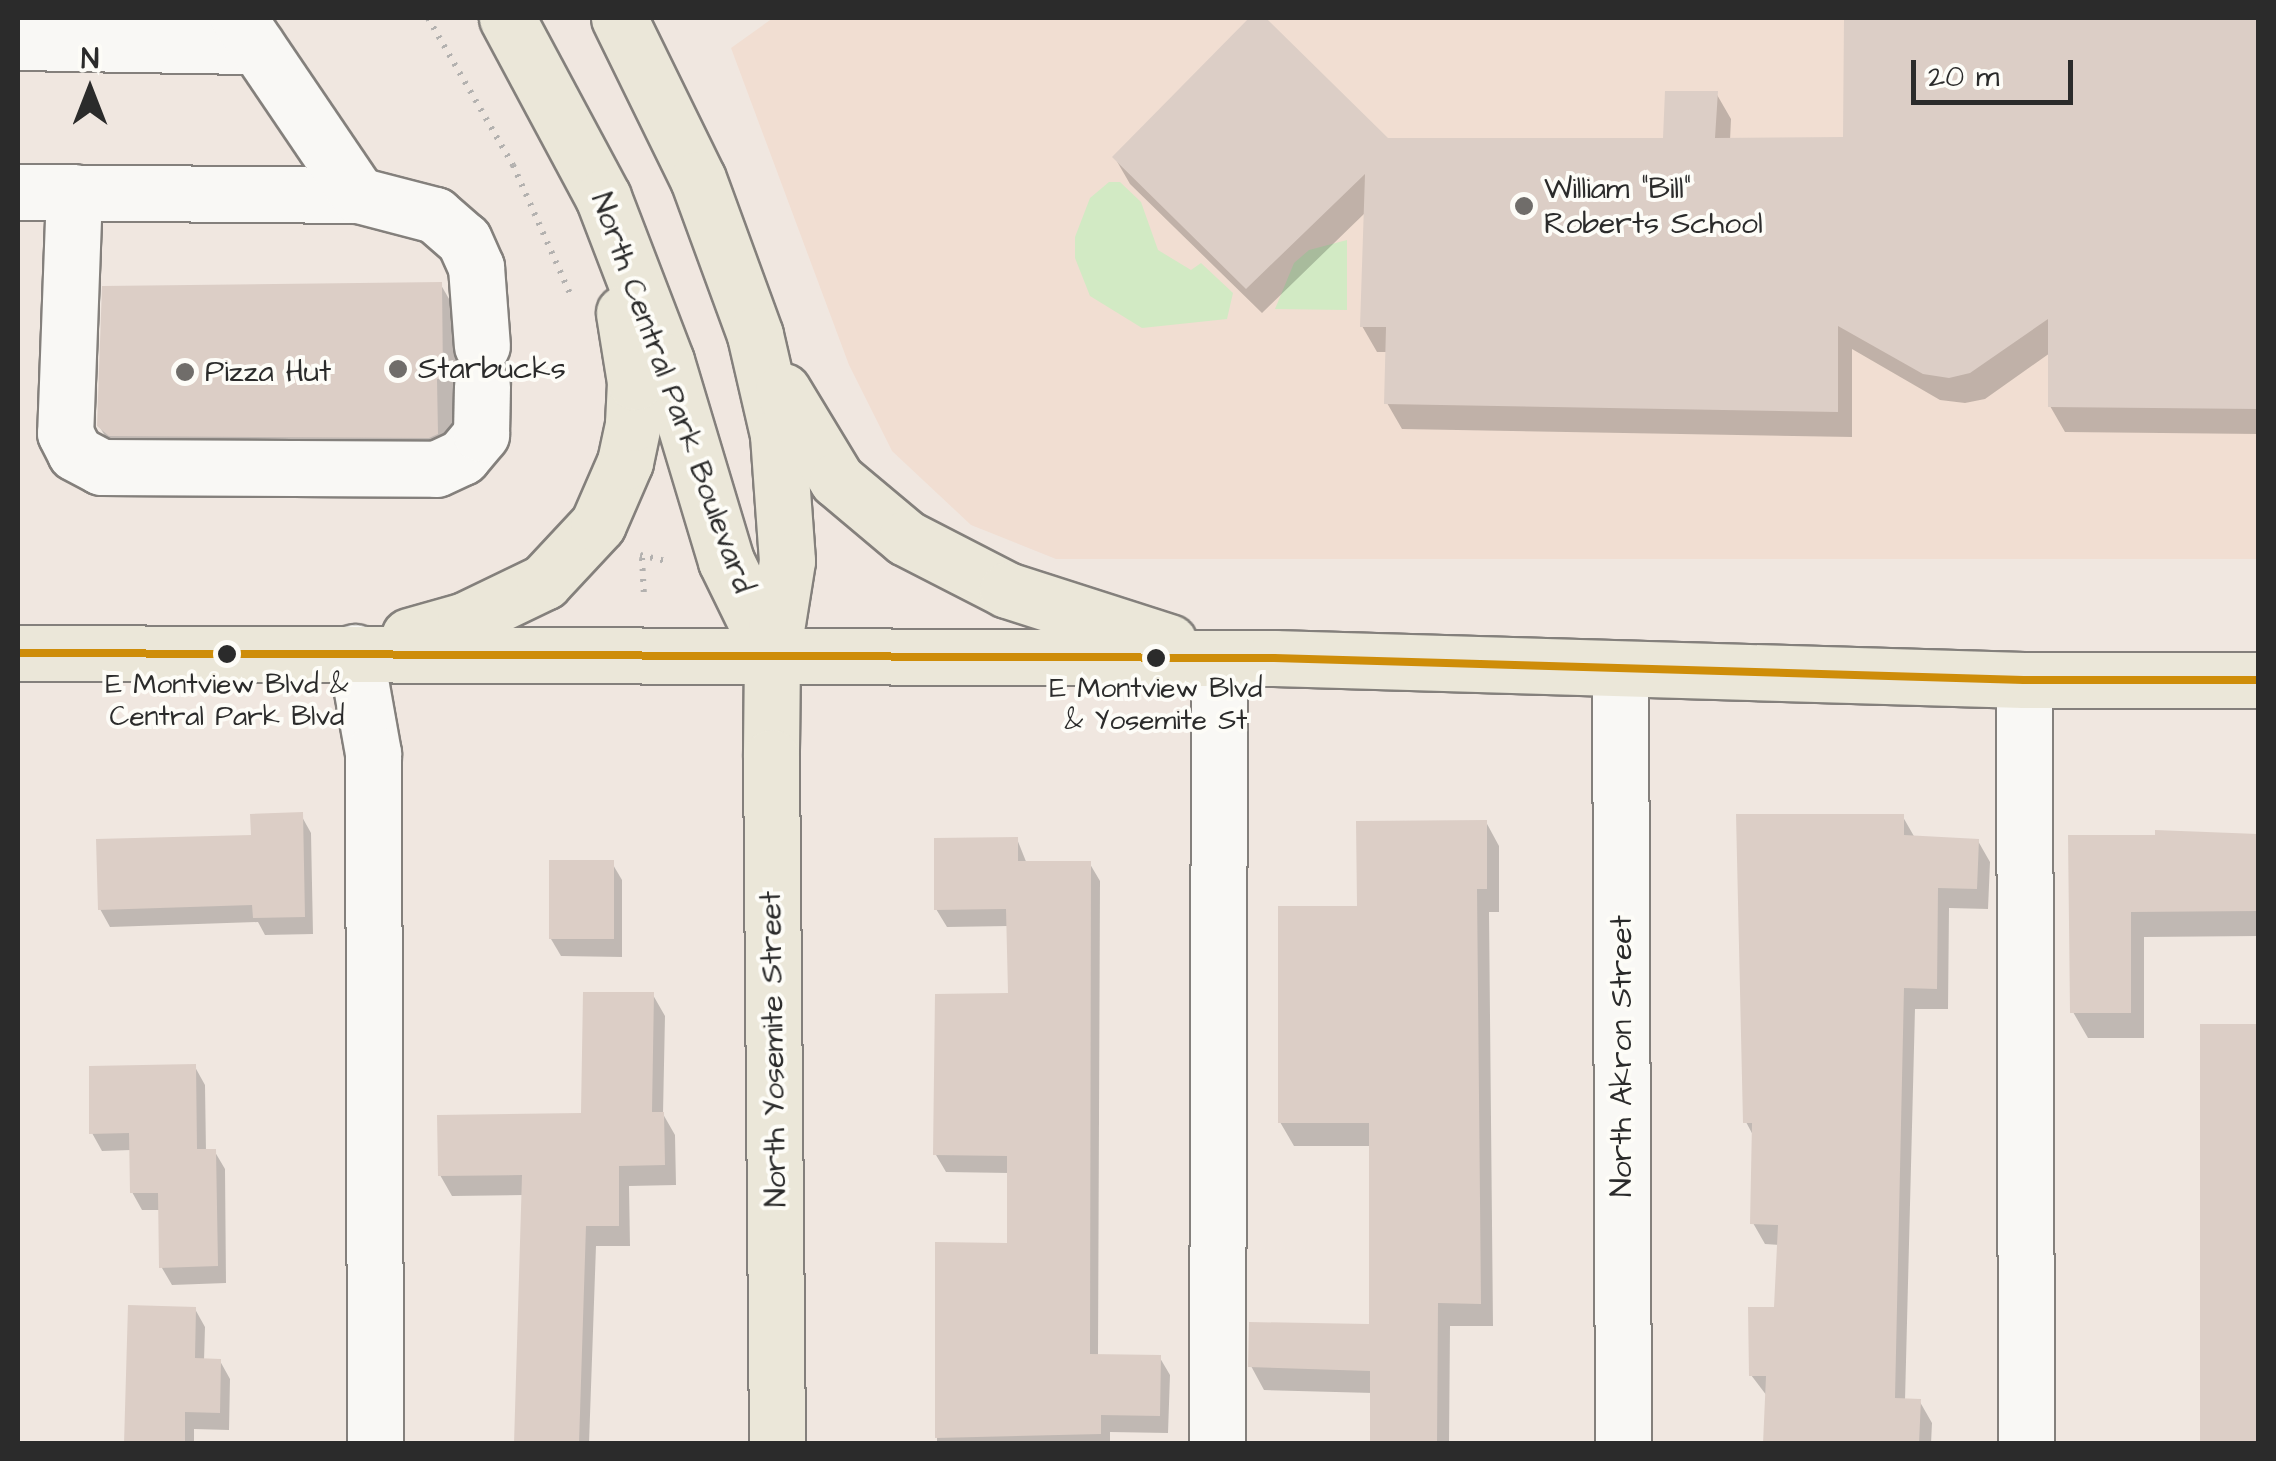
<!DOCTYPE html>
<style>
body{margin:0}
#map{position:relative;width:2276px;height:1461px;overflow:hidden;background:#f0e7e0;font-family:"Architects Daughter",sans-serif}
div>[style]{position:absolute}
[style*='--x']{left:calc(var(--x)*1px);top:calc(var(--y)*1px);width:calc(var(--w)*1px);rotate:calc(var(--a)*1deg)}
.built>*{inset:0;background:#f1ded2}
.green>*{inset:0;background:#d2eac4}
.shadow>*{inset:0;background:#0003;transform-origin:0 0}
.building>*{inset:0;background:#dccec6;transform-origin:0 0}
.path>*{height:6px;margin-top:-3px;transform-origin:0;background:repeating-linear-gradient(90deg,#b3b1af 0 2.5px,transparent 0 10.5px)}
.roads{filter:drop-shadow(2px 0 #84807c) drop-shadow(-2px 0 #84807c) drop-shadow(0 2px #84807c) drop-shadow(0 -2px #84807c)}
.minor>*{height:55px;margin:-27.5px;padding:0 27.5px;transform-origin:27.5px;border-radius:27.5px;background:#f9f8f5}
.major>*{height:55px;margin:-27.5px;padding:0 27.5px;transform-origin:27.5px;border-radius:27.5px;background:#ebe7d9}
.bus-1>*{height:8px;margin:-4px;padding:0 4px;transform-origin:4px;border-radius:4px;background:#ce8d09}
.dots>*{width:28px;height:28px;translate:-50% -50%;box-sizing:border-box;border:5px solid #fdfcf7;border-radius:50%}
span{translate:-50% -50%;white-space:nowrap;text-align:center;line-height:1.15;-webkit-text-stroke:8px #fdfcf7;paint-order:stroke}
.bus-label{font-size:28px;color:#2b2b2b}
.poi-label{font-size:30px;color:#2b2b2b}
.left{translate:0 -50%;text-align:left}
.street-label{font-size:30px;color:#2b2b2b}
.frame{position:absolute;inset:0;border:20px solid #2b2b2b;pointer-events:none}
.north{position:absolute;left:40px;top:40px;width:100px;height:100px;-webkit-text-stroke:8px #fdfcf7;paint-order:stroke;rotate:0deg;font-size:28px;font-weight:700;line-height:40px;text-align:center;color:#2b2b2b}
.north::after{content:'';display:block;margin:auto;width:35px;height:45px;background:#2b2b2b;clip-path:polygon(50% 0,100% 100%,50% 72%,0 100%)}
.scale{position:absolute;left:1911px;top:60px;width:162px;height:45px;box-sizing:border-box;border:5px solid #2b2b2b;border-top:0;padding-left:12px;font-size:30px;line-height:35px;white-space:nowrap;color:#2b2b2b;-webkit-text-stroke:8px #fdfcf7;paint-order:stroke}
</style>
<div id="map">
<div class="built">
<i style="clip-path:polygon(773px 18px,2258px 18px,2258px 559px,1056px 559px,971px 525px,892px 451px,849px 365px,731px 48px)"></i>
</div>
<div class="green">
<i style="clip-path:polygon(1109px 182px,1120px 182px,1141px 202px,1158px 250px,1191px 270px,1201px 263px,1233px 293px,1227px 319px,1142px 328px,1090px 296px,1075px 258px,1075px 237px,1090px 198px)"></i>
<i style="clip-path:polygon(1347px 240px,1347px 310px,1275px 309px,1294px 263px,1309px 250px)"></i>
</div>
<div class="shadow">
<i style="clip-path:polygon(1253px 18px,1263px 18px,1387px 141px,1666px 141px,1716px 93px,1731px 119px,1730px 141px,1845px 139px,1846px 18px,2258px 18px,2258px 434px,2065px 432px,2050px 406px,2050px 353px,1985px 399px,1965px 403px,1940px 400px,1852px 349px,1852px 437px,1402px 429px,1387px 403px,1388px 352px,1377px 352px,1362px 326px,1366px 212px,1262px 313px,1130px 184px,1115px 158px)"></i>
<i style="clip-path:polygon(441px 285px,460px 318px,456px 467px,119px 459px,99px 426px)"></i>
<i style="clip-path:polygon(301px 815px,311px 833px,313px 934px,265px 935px,258px 922px,110px 927px,100px 909px)"></i>
<i style="clip-path:polygon(1903px 817px,1915px 838px,1978px 841px,1990px 862px,1988px 909px,1949px 908px,1948px 1009px,1915px 1009px,1905px 1401px,1920px 1402px,1932px 1423px,1931px 1444px,1765px 1444px,1767px 1396px,1751px 1375px,1777px 1310px,1780px 1245px,1765px 1244px,1753px 1223px,1754px 1137px,1746px 1122px)"></i>
<i style="clip-path:polygon(1486px 822px,1499px 846px,1499px 912px,1489px 912px,1493px 1326px,1450px 1326px,1449px 1444px,1372px 1444px,1373px 1393px,1264px 1390px,1251px 1366px,1371px 1326px,1371px 1146px,1294px 1146px,1280px 1122px,1360px 908px)"></i>
<i style="clip-path:polygon(2258px 837px,2258px 936px,2144px 937px,2144px 1038px,2088px 1038px,2073px 1012px,2071px 838px)"></i>
<i style="clip-path:polygon(1017px 839px,1027px 864px,1090px 864px,1100px 881px,1098px 1357px,1160px 1358px,1170px 1375px,1168px 1433px,1110px 1432px,1110px 1444px,937px 1444px,937px 1244px,1009px 1245px,1009px 1173px,946px 1172px,936px 1155px,1011px 996px,1009px 926px,947px 927px,936px 909px)"></i>
<i style="clip-path:polygon(612px 863px,622px 880px,622px 957px,561px 956px,551px 939px)"></i>
<i style="clip-path:polygon(653px 995px,665px 1016px,663px 1114px,675px 1135px,676px 1185px,629px 1186px,630px 1246px,596px 1246px,589px 1444px,517px 1444px,524px 1195px,452px 1196px,440px 1175px,583px 1116px)"></i>
<i style="left:2258px;top:1026px;width:418px;height:56px;rotate:90deg"></i>
<i style="clip-path:polygon(195px 1067px,205px 1085px,206px 1152px,215px 1152px,225px 1169px,226px 1283px,172px 1285px,162px 1268px,161px 1210px,142px 1210px,132px 1192px,131px 1150px,102px 1151px,92px 1133px)"></i>
<i style="clip-path:polygon(195px 1309px,205px 1327px,204px 1361px,220px 1361px,230px 1379px,229px 1430px,194px 1429px,194px 1444px,126px 1444px)"></i>
</div>
<div class="building">
<i style="clip-path:polygon(1249px 18px,1266px 18px,1388px 138px,1663px 138px,1665px 91px,1718px 91px,1715px 138px,1843px 137px,1844px 18px,2258px 18px,2258px 409px,2048px 407px,2048px 319px,1970px 373px,1949px 378px,1923px 374px,1838px 326px,1838px 412px,1384px 404px,1386px 327px,1360px 327px,1365px 174px,1246px 289px,1112px 157px)"></i>
<i style="clip-path:polygon(442px 282px,443px 379px,437px 379px,438px 434px,429px 438px,109px 436px,97px 426px,102px 286px)"></i>
<i style="clip-path:polygon(303px 812px,305px 917px,253px 918px,252px 905px,98px 910px,96px 839px,251px 835px,250px 814px)"></i>
<i style="clip-path:polygon(1736px 814px,1904px 814px,1904px 835px,1979px 839px,1977px 889px,1938px 888px,1937px 989px,1904px 988px,1895px 1398px,1921px 1399px,1919px 1444px,1763px 1444px,1766px 1376px,1749px 1376px,1748px 1307px,1774px 1307px,1778px 1225px,1750px 1224px,1752px 1123px,1743px 1123px)"></i>
<i style="clip-path:polygon(1487px 820px,1487px 889px,1477px 889px,1481px 1304px,1438px 1303px,1437px 1444px,1370px 1444px,1370px 1371px,1248px 1367px,1249px 1322px,1369px 1324px,1369px 1123px,1278px 1123px,1278px 906px,1357px 906px,1356px 821px)"></i>
<i style="clip-path:polygon(2155px 830px,2258px 834px,2258px 911px,2131px 912px,2131px 1013px,2070px 1013px,2068px 835px,2155px 835px)"></i>
<i style="clip-path:polygon(1018px 837px,1018px 861px,1091px 861px,1090px 1354px,1161px 1355px,1160px 1416px,1101px 1415px,1101px 1434px,935px 1438px,935px 1242px,1007px 1243px,1007px 1156px,933px 1155px,935px 994px,1008px 993px,1006px 909px,934px 910px,934px 838px)"></i>
<i style="left:549px;top:860px;width:65px;height:79px"></i>
<i style="clip-path:polygon(583px 992px,654px 992px,652px 1112px,664px 1112px,665px 1165px,619px 1166px,619px 1226px,586px 1226px,579px 1444px,514px 1444px,522px 1175px,438px 1176px,437px 1115px,581px 1113px)"></i>
<i style="left:2258px;top:1024px;width:420px;height:58px;rotate:90deg"></i>
<i style="clip-path:polygon(196px 1064px,197px 1149px,216px 1149px,218px 1266px,159px 1268px,158px 1193px,130px 1193px,129px 1133px,89px 1134px,89px 1066px)"></i>
<i style="clip-path:polygon(128px 1305px,196px 1307px,195px 1358px,221px 1359px,220px 1413px,185px 1412px,185px 1444px,124px 1444px)"></i>
</div>
<div class="path">
<i style="--x:428;--y:18;--w:170;--a:60"></i>
<i style="--x:513;--y:165;--w:143;--a:66.1"></i>
<i style="--x:640;--y:555;--w:28;--a:13"></i>
<i style="--x:642;--y:558;--w:37;--a:87"></i>
</div>
<div class="roads">
<div class="minor">
<i style="--x:18;--y:42;--w:239;--a:1"></i>
<i style="--x:18;--y:192;--w:340;--a:0.5"></i>
<i style="--x:358;--y:195;--w:214;--a:-124.1"></i>
<i style="--x:74;--y:192;--w:241;--a:92.1"></i>
<i style="--x:65;--y:433;--w:22;--a:63"></i>
<i style="--x:75;--y:453;--w:30;--a:28"></i>
<i style="--x:101;--y:467;--w:335;--a:0.3"></i>
<i style="--x:436;--y:469;--w:29;--a:-25"></i>
<i style="--x:462;--y:457;--w:30;--a:-50"></i>
<i style="--x:481;--y:434;--w:48;--a:-88.8"></i>
<i style="--x:358;--y:195;--w:80;--a:14.6"></i>
<i style="--x:435;--y:215;--w:38;--a:41"></i>
<i style="--x:464;--y:240;--w:30;--a:66"></i>
<i style="--x:476;--y:267;--w:79;--a:85.7"></i>
<i style="--x:355;--y:652;--w:103;--a:79.9"></i>
<i style="--x:373;--y:753;--w:691;--a:89.83"></i>
<i style="--x:1620;--y:669;--w:775;--a:89.78"></i>
<i style="--x:2024;--y:680;--w:764;--a:89.85"></i>
<i style="--x:1217;--y:1444;--w:786;--a:-89.85"></i>
</div>
<div class="major">
<i style="--x:507;--y:18;--w:203;--a:61.8"></i>
<i style="--x:603;--y:197;--w:176;--a:69"></i>
<i style="--x:666;--y:361;--w:209;--a:73.3"></i>
<i style="--x:726;--y:561;--w:105;--a:63.9"></i>
<i style="--x:619;--y:18;--w:179;--a:63.9"></i>
<i style="--x:698;--y:179;--w:166;--a:69.9"></i>
<i style="--x:755;--y:335;--w:103;--a:77"></i>
<i style="--x:778;--y:435;--w:126;--a:85.9"></i>
<i style="--x:787;--y:561;--w:95;--a:99.1"></i>
<i style="--x:772;--y:655;--w:102;--a:90.6"></i>
<i style="--x:771;--y:757;--w:687;--a:89.5"></i>
<i style="--x:783;--y:391;--w:104;--a:58.8"></i>
<i style="--x:837;--y:480;--w:90;--a:40"></i>
<i style="--x:906;--y:538;--w:114;--a:27.2"></i>
<i style="--x:1007;--y:590;--w:170;--a:17.8"></i>
<i style="--x:409;--y:636;--w:58;--a:-15.9"></i>
<i style="--x:465;--y:620;--w:88;--a:-25.7"></i>
<i style="--x:544;--y:582;--w:79;--a:-47"></i>
<i style="--x:598;--y:524;--w:68;--a:-66.5"></i>
<i style="--x:625;--y:462;--w:40;--a:-78"></i>
<i style="--x:633;--y:423;--w:41;--a:-87.2"></i>
<i style="--x:635;--y:382;--w:70;--a:-99.1"></i>
<i style="--x:18;--y:653;--w:1256;--a:0.23"></i>
<i style="--x:1274;--y:658;--w:750;--a:1.68"></i>
<i style="--x:2024;--y:680;--w:234;--a:0"></i>
</div>
</div>
<div class="bus-1">
<i style="--x:18;--y:653;--w:1256;--a:0.23"></i>
<i style="--x:1274;--y:658;--w:750;--a:1.68"></i>
<i style="--x:2024;--y:680;--w:234;--a:0"></i>
</div>
<div class="dots">
<i style="left:1524px;top:206px;background:#706d6a"></i>
<i style="left:398px;top:369px;background:#706d6a"></i>
<i style="left:185px;top:372px;background:#706d6a"></i>
<i style="left:227px;top:654px;background:#2b2b2b"></i>
<i style="left:1156px;top:658px;background:#2b2b2b"></i>
</div>
<div class="bus-label">
<span style="left:227px;top:701px">E Montview Blvd &amp;<br>Central Park Blvd</span>
<span style="left:1156px;top:705px">E Montview Blvd<br>&amp; Yosemite St</span>
</div>
<div class="poi-label">
<span class="left" style="left:1544px;top:206px">William "Bill"<br>Roberts School</span>
<span class="left" style="left:418px;top:369px">Starbucks</span>
<span class="left" style="left:205px;top:372px">Pizza Hut</span>
</div>
<div class="street-label">
<span style="left:672px;top:393px;rotate:70deg">North Central Park Boulevard</span>
<span style="left:774px;top:1049px;rotate:-91deg">North Yosemite Street</span>
<span style="left:1622px;top:1056px;rotate:-90deg">North Akron Street</span>
</div>
<div class="frame"></div>
<div class="north">N</div>
<div class="scale">20 m</div>
</div>
